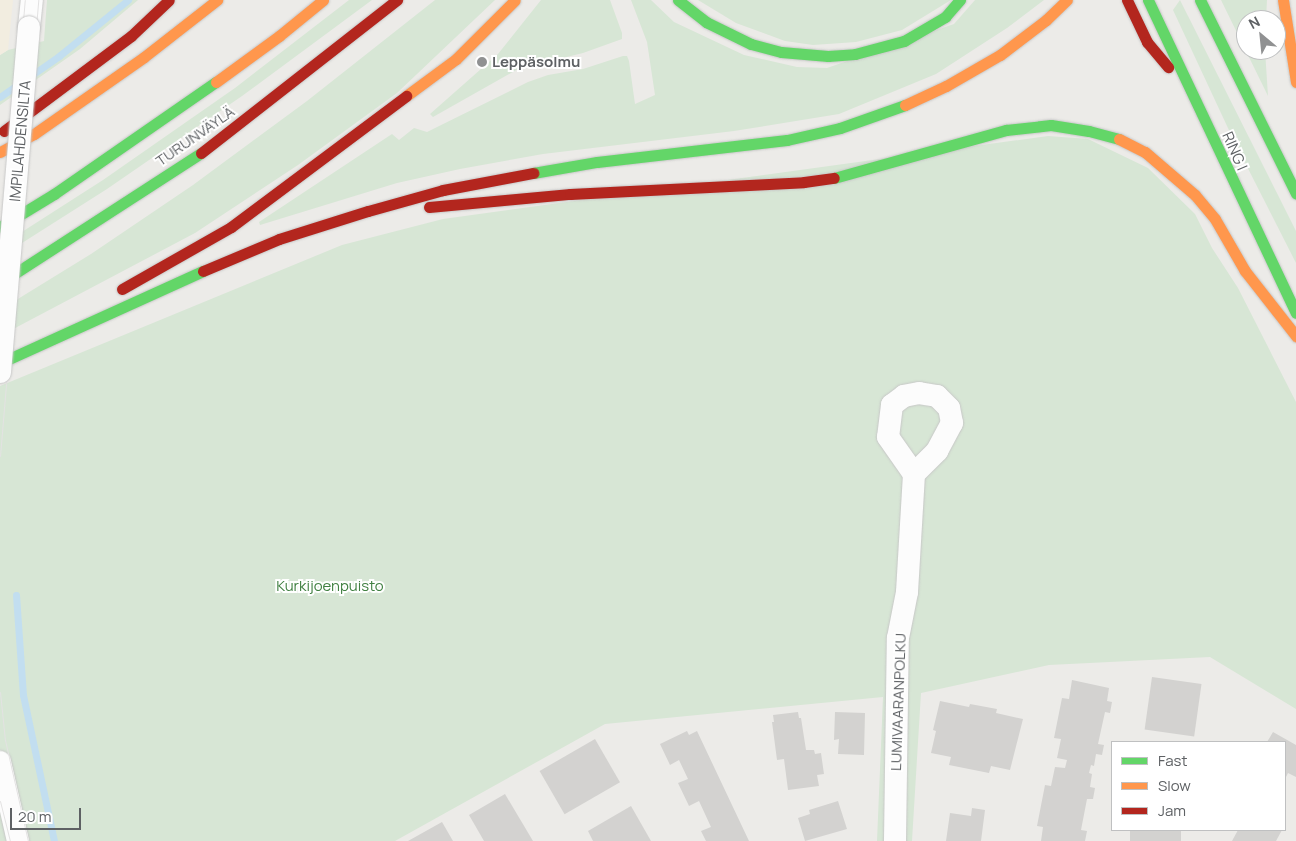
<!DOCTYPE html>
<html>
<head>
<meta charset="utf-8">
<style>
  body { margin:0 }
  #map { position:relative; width:1296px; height:841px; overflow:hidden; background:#ecebe8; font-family:Manrope,sans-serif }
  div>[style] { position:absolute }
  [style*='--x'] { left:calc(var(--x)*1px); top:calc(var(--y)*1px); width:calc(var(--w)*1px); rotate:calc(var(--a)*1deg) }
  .green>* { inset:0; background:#d7e6d5 }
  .sand>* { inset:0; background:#f2ede0 }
  .stream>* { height:7px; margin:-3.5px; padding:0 3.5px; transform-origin:3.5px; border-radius:3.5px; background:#c2def0 }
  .building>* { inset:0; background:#d3d2d0; transform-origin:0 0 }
  .roads { filter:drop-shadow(0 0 1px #c7c7c7) drop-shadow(0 0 1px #c7c7c7) }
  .street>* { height:22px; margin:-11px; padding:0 11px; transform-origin:11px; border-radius:11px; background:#fcfcfc }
  .fast>* { height:11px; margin:-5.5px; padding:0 5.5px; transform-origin:5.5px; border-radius:5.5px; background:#63d668 }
  .slow>* { height:11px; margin:-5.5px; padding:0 5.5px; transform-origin:5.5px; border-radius:5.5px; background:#ff974d }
  .jam>* { height:11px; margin:-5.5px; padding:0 5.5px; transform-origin:5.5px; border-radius:5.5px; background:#b3261e }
  .tram>* { height:1px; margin:-0.5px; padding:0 0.5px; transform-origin:0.5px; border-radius:0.5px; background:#e3e2e2 }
  .bridges { filter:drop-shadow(0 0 1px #c7c7c7) drop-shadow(0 0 1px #c7c7c7) }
  .street-bridge>* { height:22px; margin:-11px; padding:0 11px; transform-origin:11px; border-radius:11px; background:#fcfcfc }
  .dots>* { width:14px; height:14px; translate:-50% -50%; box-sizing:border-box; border:2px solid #fff; border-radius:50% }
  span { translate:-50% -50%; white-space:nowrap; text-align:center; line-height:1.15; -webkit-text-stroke:4px #fff; paint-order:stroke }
  .poi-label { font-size:15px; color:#5e6164; font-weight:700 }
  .left { translate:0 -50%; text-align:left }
  .street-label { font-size:15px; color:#5e6164 }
  .park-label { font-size:15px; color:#418042 }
  .legend { position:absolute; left:1111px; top:741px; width:175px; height:90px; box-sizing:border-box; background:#fff; border:1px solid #bfc0c1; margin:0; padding:6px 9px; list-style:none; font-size:15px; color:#5e6164 }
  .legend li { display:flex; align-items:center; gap:10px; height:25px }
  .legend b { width:25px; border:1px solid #bfc0c1 }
  .north { position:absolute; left:1236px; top:10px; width:50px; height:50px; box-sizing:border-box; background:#fff; border:1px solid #bfc0c1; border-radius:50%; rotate:332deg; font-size:14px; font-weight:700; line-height:20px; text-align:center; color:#5e6164 }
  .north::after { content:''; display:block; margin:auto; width:18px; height:22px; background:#909192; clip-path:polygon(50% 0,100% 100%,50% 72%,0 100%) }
  .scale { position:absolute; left:10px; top:808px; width:71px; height:22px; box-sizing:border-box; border:2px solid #5e6164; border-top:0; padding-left:6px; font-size:15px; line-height:18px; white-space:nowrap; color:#5e6164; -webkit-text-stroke:4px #fff; paint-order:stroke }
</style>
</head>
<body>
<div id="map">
  <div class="green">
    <div style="clip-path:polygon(47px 0,138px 0,80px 49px,0 105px,0 55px,8px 50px,44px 41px)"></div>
    <div style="clip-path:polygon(349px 0,372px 0,242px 96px,107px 189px,0 257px,0 246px,103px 180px,235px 88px)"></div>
    <div style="clip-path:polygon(435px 0,495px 0,397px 93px,298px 165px,195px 233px,0 336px,0 310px,91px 254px,193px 185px,307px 101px)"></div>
    <div style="clip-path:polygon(541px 0,610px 0,622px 33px,622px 39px,583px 53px,518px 69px,433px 117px,430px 114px,498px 54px)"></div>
    <div style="clip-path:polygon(631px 0,651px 0,674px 22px,744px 55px,797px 67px,827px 68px,954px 24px,975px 0,1044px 0,1007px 28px,936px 74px,839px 114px,734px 131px,543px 154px,460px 169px,397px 183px,260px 225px,259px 222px,392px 134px,399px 140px,414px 128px,427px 132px,528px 82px,548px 75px,583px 69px,623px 56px,627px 56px,629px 61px,635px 104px,655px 95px,647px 42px)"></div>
    <div style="clip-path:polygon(698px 0,951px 0,902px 30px,856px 42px,813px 45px,785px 41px,736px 23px)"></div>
    <div style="clip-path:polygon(1180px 0,1296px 231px,1296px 263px,1234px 141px,1173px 10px)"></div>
    <div style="clip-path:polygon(1221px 0,1267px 0,1266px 20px,1246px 20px,1246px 50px,1265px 50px,1268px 96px)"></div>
    <div style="clip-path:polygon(1048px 136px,1088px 139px,1148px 168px,1195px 214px,1212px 248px,1238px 288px,1296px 402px,1296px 709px,1210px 657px,1049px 665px,921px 693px,912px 841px,877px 841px,883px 697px,605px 724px,395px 841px,0 841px,0 386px,342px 245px,443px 219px)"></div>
  </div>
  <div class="sand">
    <div style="clip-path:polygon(0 0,13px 0,8px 50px,0 55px)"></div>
  </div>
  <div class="stream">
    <div style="--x:29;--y:77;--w:37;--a:-35"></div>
    <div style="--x:59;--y:56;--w:89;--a:-39.1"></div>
    <div style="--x:0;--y:97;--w:24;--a:-35"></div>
    <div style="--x:16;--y:595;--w:100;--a:86"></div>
    <div style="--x:23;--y:695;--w:149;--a:78"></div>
  </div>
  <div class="building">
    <div style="left:1152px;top:677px;width:50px;height:53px;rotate:8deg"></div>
    <div style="clip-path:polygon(1072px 680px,1109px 688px,1107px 701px,1112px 702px,1110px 713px,1105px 712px,1098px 744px,1104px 745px,1102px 755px,1096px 754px,1094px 766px,1091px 765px,1089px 773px,1092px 774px,1090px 787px,1095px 788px,1093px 799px,1087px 799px,1081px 830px,1087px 831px,1085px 841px,1041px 841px,1043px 827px,1037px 826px,1045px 785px,1051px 786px,1055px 767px,1065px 768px,1067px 760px,1057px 758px,1061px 739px,1054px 738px,1062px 698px,1069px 699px)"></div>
    <div style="clip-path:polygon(940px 701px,969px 707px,970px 704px,997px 709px,996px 713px,1023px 719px,1010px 770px,991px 766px,989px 773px,949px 765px,951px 757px,931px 753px,936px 731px,933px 730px)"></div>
    <div style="clip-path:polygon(798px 712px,799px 718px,801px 718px,806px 750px,814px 750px,815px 754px,821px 753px,824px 774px,817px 775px,819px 786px,788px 790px,784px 759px,777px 760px,772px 722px,774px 722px,773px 715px)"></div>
    <div style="clip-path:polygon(835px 712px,865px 713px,864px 755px,838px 754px,839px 739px,834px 740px)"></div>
    <div style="clip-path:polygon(687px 731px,689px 735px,697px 731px,749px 841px,706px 841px,701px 831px,711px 827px,699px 801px,689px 806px,678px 783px,688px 779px,679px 760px,670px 765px,660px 744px)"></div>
    <div style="clip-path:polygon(1273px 732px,1296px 745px,1296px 777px,1288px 773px,1285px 779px,1285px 742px,1267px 742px)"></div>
    <div style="left:595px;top:739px;width:50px;height:64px;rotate:60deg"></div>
    <div style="clip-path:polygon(505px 794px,533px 841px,484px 841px,469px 815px)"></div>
    <div style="clip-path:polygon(838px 801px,847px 829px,805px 841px,798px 818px,810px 814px,809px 810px)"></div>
    <div style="clip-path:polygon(631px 806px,651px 841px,593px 841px,588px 831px)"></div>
    <div style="clip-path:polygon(972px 808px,985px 810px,981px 841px,946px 841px,950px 813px,971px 816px)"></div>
    <div style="clip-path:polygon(442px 822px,453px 841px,408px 841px)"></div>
    <div style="left:1130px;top:830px;width:51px;height:11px"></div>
    <div style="clip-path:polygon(1238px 830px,1282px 830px,1276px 841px,1232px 841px)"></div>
  </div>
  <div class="roads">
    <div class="street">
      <div style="--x:29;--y:27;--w:27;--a:-84"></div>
      <div style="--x:0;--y:762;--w:81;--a:77.2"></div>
      <div style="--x:895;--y:841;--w:203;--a:-89.2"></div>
      <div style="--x:898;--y:638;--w:47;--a:-78.9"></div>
      <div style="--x:907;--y:592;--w:118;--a:-86.6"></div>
      <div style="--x:914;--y:474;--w:33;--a:-45"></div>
      <div style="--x:937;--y:451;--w:32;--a:-62"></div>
      <div style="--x:952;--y:423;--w:15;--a:-101"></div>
      <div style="--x:949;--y:408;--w:17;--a:-135"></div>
      <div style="--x:937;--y:396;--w:18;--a:-171"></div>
      <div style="--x:919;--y:393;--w:15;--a:169"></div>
      <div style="--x:904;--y:396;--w:15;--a:143"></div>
      <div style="--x:892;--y:405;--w:32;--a:97"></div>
      <div style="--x:888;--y:437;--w:45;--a:54.9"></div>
    </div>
    <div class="fast">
      <div style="--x:678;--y:0;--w:36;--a:38"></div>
      <div style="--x:706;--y:22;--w:50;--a:26.1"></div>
      <div style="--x:751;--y:44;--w:31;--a:15"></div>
      <div style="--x:781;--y:52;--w:47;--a:4.9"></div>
      <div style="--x:828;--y:56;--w:27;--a:-4"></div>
      <div style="--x:855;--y:54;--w:51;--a:-14.9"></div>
      <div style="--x:904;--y:41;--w:48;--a:-30.3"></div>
      <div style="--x:945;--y:17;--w:23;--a:-49"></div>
      <div style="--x:1148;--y:0;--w:346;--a:64.7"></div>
      <div style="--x:1200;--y:0;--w:216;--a:63.6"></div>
      <div style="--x:533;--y:173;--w:65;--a:-9.8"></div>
      <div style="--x:597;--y:162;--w:191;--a:-6.6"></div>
      <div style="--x:787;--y:140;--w:54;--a:-12.8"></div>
      <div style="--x:840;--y:128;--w:69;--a:-19.5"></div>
      <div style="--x:834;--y:178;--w:179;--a:-15.6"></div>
      <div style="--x:1006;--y:130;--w:45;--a:-6.3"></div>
      <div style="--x:1051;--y:125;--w:38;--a:9"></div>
      <div style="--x:1089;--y:131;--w:31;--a:15"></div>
      <div style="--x:0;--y:227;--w:63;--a:-31.4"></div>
      <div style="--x:54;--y:194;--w:197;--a:-34.7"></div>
      <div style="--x:0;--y:283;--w:239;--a:-32.9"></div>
      <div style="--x:0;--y:363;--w:223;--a:-24.4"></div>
    </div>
    <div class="slow">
      <div style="--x:1283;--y:0;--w:83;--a:81"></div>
      <div style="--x:216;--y:82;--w:78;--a:-36.1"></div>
      <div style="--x:279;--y:36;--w:57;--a:-39.3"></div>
      <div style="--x:406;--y:96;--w:62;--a:-36.5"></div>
      <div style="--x:456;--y:59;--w:83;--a:-45"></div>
      <div style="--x:905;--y:105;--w:45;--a:-24.9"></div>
      <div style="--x:946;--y:86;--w:62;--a:-29.9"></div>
      <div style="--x:1000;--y:55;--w:58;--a:-37.3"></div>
      <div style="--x:1046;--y:20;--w:29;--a:-44"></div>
      <div style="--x:1119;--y:139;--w:29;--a:27"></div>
      <div style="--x:1145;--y:152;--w:66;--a:40.7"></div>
      <div style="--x:1195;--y:195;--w:31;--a:50"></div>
      <div style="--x:1215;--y:219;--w:60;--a:60"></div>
      <div style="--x:1245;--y:271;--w:83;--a:51.9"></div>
      <div style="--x:0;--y:152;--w:38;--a:-28"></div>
      <div style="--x:34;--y:134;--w:134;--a:-35"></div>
      <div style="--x:144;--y:57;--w:93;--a:-38"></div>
    </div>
    <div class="jam">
      <div style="--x:1127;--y:0;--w:47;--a:64.5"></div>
      <div style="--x:1147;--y:42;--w:33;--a:50"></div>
      <div style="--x:4;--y:131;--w:159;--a:-36.8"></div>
      <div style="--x:131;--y:36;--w:52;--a:-43.5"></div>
      <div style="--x:201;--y:153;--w:249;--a:-38"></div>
      <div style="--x:429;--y:207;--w:142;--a:-5.3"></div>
      <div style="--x:570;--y:194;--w:234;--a:-2.9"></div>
      <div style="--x:804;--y:182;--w:30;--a:-8"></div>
      <div style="--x:203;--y:271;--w:82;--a:-22.8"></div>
      <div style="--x:279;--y:239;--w:93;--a:-17.5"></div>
      <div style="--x:368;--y:211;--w:78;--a:-15.6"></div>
      <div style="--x:443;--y:190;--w:92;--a:-10.7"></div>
      <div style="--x:122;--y:289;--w:125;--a:-29.6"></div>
      <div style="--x:231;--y:227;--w:219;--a:-36.8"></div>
    </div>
  </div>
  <div class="tram">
    <div style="--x:0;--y:295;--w:296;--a:-85.2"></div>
    <div style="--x:0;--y:456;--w:458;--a:-85.2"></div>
    <div style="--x:0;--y:692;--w:48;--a:84.1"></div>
    <div style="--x:5;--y:740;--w:104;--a:77.2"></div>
    <div style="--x:0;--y:801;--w:41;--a:76"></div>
  </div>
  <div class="bridges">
    <div class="street-bridge">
      <div style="--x:0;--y:372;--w:346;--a:-85.2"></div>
    </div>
  </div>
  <div class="dots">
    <div style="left:482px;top:62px;background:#909192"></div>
  </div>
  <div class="poi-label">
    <span class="left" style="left:492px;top:62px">Leppäsolmu</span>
  </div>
  <div class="street-label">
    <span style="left:195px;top:136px;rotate:-35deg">TURUNVÄYLÄ</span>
    <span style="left:20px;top:141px;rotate:-85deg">IMPILAHDENSILTA</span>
    <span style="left:1235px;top:151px;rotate:66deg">RING I</span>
    <span style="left:898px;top:702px;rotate:-88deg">LUMIVAARANPOLKU</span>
  </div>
  <div class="park-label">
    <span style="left:330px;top:586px">Kurkijoenpuisto</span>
  </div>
  <ul class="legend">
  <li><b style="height:6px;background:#63d668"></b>Fast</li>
  <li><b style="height:6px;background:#ff974d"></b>Slow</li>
  <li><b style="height:6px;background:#b3261e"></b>Jam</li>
  </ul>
  <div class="north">N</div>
  <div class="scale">20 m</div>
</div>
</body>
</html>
